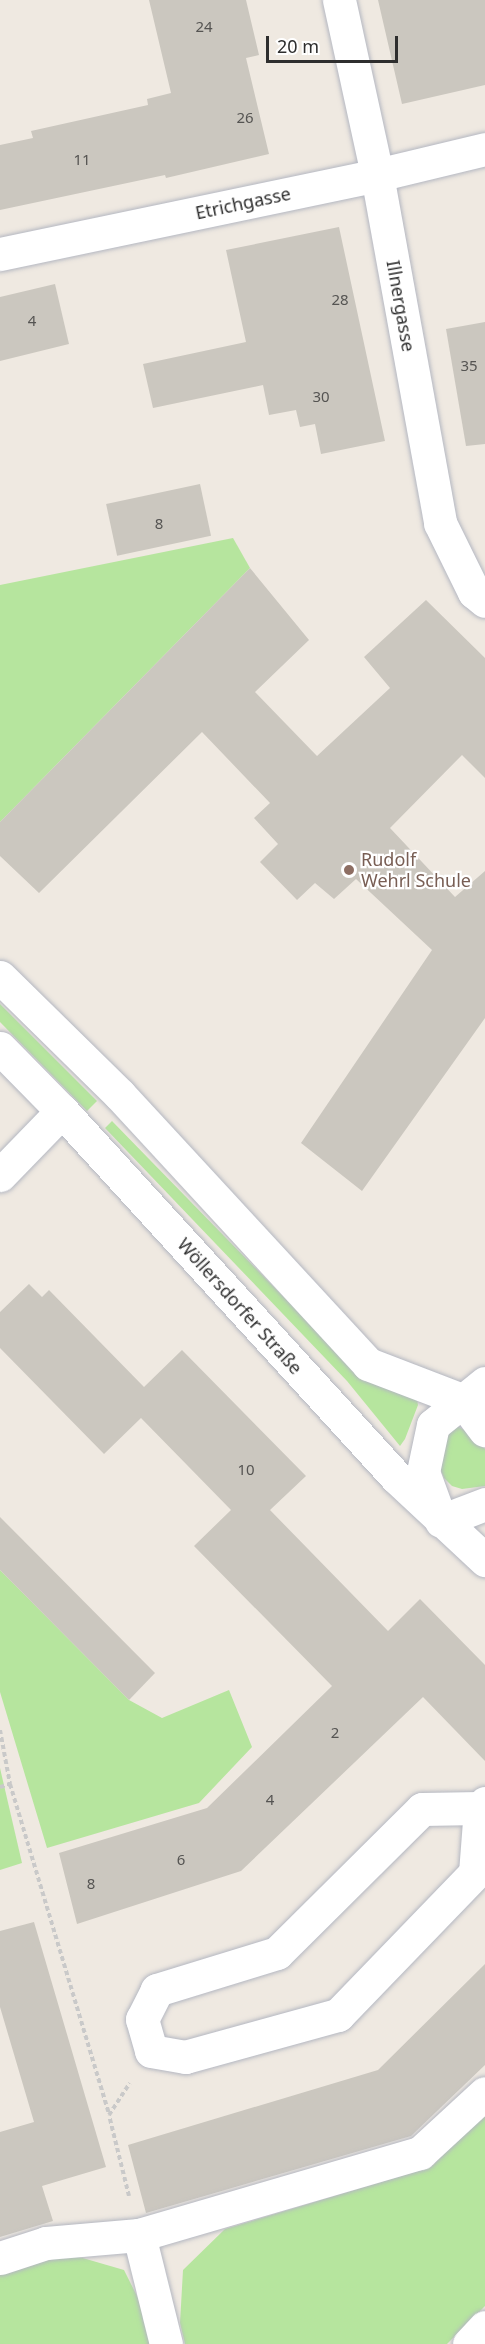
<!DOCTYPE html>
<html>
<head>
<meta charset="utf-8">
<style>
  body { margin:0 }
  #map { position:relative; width:485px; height:2344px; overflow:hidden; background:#efe9e1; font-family:"Noto Sans",sans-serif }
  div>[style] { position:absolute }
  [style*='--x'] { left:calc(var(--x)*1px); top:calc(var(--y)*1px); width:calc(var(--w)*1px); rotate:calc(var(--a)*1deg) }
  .green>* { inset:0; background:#b6e59e }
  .building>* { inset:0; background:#cbc7bf; transform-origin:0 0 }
  .path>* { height:4px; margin-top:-2px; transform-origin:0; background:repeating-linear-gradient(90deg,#c9c9c9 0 4.5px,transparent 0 7.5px) }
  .roads { filter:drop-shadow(0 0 2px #b4b7c1) drop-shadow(0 0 2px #b4b7c1) }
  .minor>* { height:33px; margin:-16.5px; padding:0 16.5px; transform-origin:16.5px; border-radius:16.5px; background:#fff }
  .dots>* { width:16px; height:16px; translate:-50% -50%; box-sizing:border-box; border:3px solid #fff; border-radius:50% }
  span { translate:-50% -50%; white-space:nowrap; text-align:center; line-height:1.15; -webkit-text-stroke:4.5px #fff; paint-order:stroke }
  .number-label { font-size:15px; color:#555452 }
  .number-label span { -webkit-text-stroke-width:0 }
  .street-label { font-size:18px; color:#2e2e2e }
  .education-label { font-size:18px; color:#785e54 }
  .left { translate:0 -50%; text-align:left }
  .scale { position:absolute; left:266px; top:36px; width:132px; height:27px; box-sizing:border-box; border:3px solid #2e2e2e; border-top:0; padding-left:8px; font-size:18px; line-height:21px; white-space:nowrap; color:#2e2e2e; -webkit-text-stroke:4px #fff; paint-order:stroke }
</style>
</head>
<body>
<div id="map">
  <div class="green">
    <div style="clip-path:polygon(233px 538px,250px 568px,0 822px,0 585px)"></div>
    <div style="clip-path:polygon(0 1004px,97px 1101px,87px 1111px,0 1022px)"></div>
    <div style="clip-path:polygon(112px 1121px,348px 1363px,417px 1400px,418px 1405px,405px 1439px,400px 1446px,347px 1381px,105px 1128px)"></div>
    <div style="clip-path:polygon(454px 1424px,476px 1437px,485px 1449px,485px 1486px,462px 1489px,452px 1486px,444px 1478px,440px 1468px,444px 1443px)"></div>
    <div style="clip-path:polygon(0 1570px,129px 1700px,162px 1718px,229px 1690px,252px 1747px,199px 1803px,47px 1848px,0 1692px)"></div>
    <div style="clip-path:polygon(0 1768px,22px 1863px,0 1870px)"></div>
    <div style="clip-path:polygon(485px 2113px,485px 2306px,447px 2344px,185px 2344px,180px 2323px,183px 2270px,225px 2229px,431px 2167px)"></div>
    <div style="clip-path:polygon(62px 2252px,124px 2270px,144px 2310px,155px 2344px,0 2344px,0 2272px)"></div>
  </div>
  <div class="building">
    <div style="clip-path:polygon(149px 0,246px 0,259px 55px,246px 58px,269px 154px,166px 178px,165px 175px,0 210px,0 145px,33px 138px,31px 131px,148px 105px,147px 99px,171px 93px)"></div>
    <div style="clip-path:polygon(378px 0,485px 0,485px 85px,402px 104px)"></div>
    <div style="clip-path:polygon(339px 227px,385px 441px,321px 454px,315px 424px,300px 427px,296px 410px,269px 415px,263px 385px,153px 408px,143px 364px,246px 342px,226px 250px)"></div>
    <div style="clip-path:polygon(55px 284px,69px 344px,0 361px,0 297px)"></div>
    <div style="clip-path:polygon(485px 322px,485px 444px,466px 446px,446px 329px)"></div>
    <div style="left:200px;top:484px;width:53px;height:96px;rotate:78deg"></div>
    <div style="clip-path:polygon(250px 568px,309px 640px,255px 692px,317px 756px,390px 688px,364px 657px,426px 600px,485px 658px,485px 778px,462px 755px,390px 828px,455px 897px,485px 871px,485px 1018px,362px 1191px,301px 1143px,432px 950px,356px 879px,334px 899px,315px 883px,297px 900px,260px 862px,278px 844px,254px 818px,270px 803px,202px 732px,39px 893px,0 856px,0 822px)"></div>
    <div style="clip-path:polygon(29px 1284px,42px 1297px,49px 1290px,144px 1387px,182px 1350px,306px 1476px,270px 1510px,388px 1631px,420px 1599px,485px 1665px,485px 1761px,423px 1697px,241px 1871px,77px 1924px,59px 1853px,207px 1808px,332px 1686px,194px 1546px,231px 1510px,187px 1465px,141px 1418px,104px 1454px,0 1348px,0 1312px)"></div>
    <div style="clip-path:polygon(0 1517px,155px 1673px,129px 1700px,0 1570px)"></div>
    <div style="clip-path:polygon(34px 1922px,106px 2167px,42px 2186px,53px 2221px,0 2237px,0 2132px,34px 2122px,0 2007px,0 1931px)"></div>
    <div style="clip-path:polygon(485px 1964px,485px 2065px,411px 2136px,146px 2213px,128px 2145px,378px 2070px)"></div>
  </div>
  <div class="path">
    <div style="--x:0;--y:1730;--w:55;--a:79.5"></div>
    <div style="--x:0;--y:1787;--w:10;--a:-17"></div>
    <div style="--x:10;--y:1784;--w:345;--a:73.3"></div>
    <div style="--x:129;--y:2196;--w:83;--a:-103.9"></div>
    <div style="--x:109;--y:2115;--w:38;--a:-57"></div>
  </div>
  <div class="roads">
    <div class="minor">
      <div style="--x:339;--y:0;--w:179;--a:77.7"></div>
      <div style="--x:377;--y:175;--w:354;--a:79.7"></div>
      <div style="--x:440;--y:523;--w:77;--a:63.8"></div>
      <div style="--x:474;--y:592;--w:14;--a:39"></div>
      <div style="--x:0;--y:254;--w:385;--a:-11.8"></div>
      <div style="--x:377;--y:175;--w:111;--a:-13.5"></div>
      <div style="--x:0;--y:977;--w:168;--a:44.5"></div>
      <div style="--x:120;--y:1095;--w:366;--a:47.3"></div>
      <div style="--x:368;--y:1364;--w:101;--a:21"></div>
      <div style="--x:462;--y:1400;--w:38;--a:53"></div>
      <div style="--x:0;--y:1048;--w:88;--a:45.5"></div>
      <div style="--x:62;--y:1111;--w:495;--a:47.6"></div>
      <div style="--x:396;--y:1477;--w:122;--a:43"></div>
      <div style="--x:0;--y:1175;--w:89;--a:-45.9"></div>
      <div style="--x:438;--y:1513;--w:44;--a:-110.1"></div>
      <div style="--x:423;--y:1472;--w:48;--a:-78"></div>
      <div style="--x:433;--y:1425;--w:67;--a:-38.9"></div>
      <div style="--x:441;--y:1521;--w:47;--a:-21.1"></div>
      <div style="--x:480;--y:1808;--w:58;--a:179"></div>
      <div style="--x:422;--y:1809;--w:204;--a:135.2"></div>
      <div style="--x:277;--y:1953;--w:126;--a:162.9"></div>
      <div style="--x:157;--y:1990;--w:33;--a:117"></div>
      <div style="--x:142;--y:2019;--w:33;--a:74"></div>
      <div style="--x:151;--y:2051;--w:35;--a:10"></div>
      <div style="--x:185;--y:2057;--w:159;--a:-15.4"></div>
      <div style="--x:338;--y:2015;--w:197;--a:-46"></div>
      <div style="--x:475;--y:1873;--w:65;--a:-85.6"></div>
      <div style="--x:480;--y:1808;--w:7;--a:-45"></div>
      <div style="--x:139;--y:2235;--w:112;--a:76.1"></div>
      <div style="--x:0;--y:2258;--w:48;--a:-18.1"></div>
      <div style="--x:46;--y:2243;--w:93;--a:-4.9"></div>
      <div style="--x:139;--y:2235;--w:293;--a:-16.3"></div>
      <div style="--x:420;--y:2153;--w:88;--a:-42.7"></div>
      <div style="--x:469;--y:2344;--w:23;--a:-47"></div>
    </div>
  </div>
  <div class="dots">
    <div style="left:349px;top:870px;background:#8d6e63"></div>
  </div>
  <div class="number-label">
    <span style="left:204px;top:27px">24</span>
    <span style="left:245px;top:118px">26</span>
    <span style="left:82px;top:160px">11</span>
    <span style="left:340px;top:300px">28</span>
    <span style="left:32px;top:321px">4</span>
    <span style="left:469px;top:366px">35</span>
    <span style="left:321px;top:397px">30</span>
    <span style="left:159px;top:524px">8</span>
    <span style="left:246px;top:1470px">10</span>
    <span style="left:335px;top:1733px">2</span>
    <span style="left:270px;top:1800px">4</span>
    <span style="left:181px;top:1860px">6</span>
    <span style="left:91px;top:1884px">8</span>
  </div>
  <div class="street-label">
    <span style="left:243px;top:203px;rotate:-12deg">Etrichgasse</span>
    <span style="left:401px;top:306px;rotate:80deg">Illnergasse</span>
    <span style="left:240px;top:1306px;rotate:48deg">Wöllersdorfer Straße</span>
  </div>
  <div class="education-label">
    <span class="left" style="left:361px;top:870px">Rudolf<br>Wehrl Schule</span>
  </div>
  <div class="scale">20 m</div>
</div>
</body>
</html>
